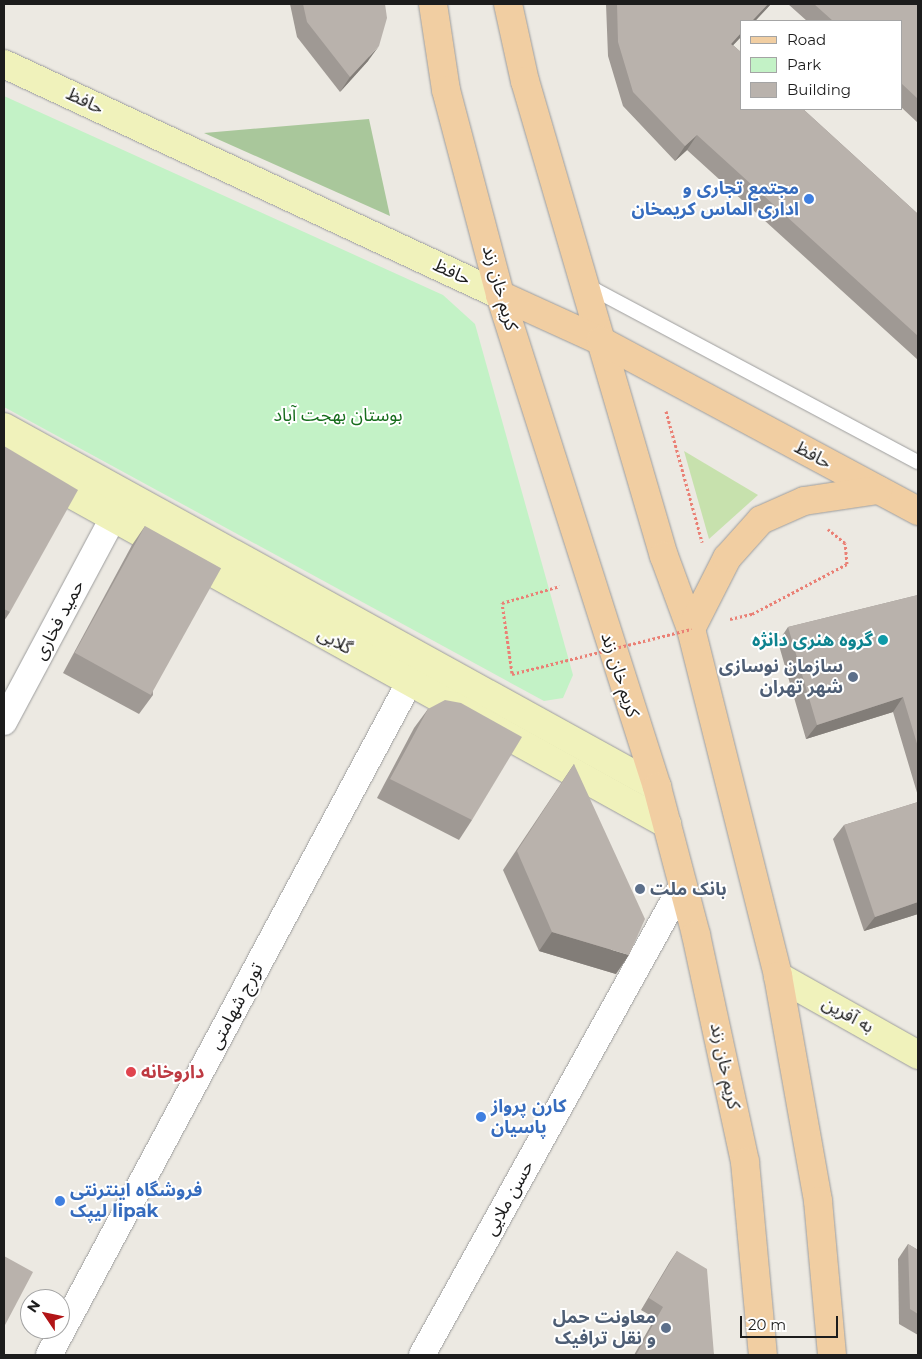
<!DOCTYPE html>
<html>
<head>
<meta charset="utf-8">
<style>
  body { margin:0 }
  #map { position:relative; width:922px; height:1359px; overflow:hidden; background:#ece9e2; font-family:Montserrat,"Noto Sans Arabic",sans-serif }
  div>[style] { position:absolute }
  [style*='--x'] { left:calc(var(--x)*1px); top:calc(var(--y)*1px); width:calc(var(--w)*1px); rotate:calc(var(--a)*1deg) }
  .grass>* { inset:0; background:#c7e1ad }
  .forest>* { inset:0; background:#a9c79b }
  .park>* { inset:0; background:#c3f2c6 }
  .path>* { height:3px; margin-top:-1.5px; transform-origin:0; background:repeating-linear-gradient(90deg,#ea8075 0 2.5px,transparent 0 5px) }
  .roads { filter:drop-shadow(0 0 1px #9d9d9d) drop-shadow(0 0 1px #9d9d9d) }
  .lane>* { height:14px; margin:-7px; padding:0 7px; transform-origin:7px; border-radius:7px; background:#fff }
  .street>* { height:26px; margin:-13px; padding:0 13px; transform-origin:13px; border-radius:13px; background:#fff }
  .secondary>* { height:28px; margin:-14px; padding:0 14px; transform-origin:14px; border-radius:14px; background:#f0f2bb }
  .primary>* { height:28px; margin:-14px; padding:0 14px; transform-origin:14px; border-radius:14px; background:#f1cea2 }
  .path-bridge>* { height:3px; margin-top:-1.5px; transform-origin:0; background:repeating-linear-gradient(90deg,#ea8075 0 2.5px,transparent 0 5px) }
  .wall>* { inset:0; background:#9f9994 }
  .shaded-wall>* { inset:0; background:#827d78 }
  .building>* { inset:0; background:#b9b2ac; transform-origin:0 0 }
  .dots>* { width:14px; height:14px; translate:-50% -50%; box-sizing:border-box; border:2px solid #fff; border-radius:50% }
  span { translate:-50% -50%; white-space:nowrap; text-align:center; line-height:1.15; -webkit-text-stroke:4px #fff; paint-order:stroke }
  .street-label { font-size:18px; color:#1c1c1c }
  .shop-label { font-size:18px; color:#366cbe; font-weight:700 }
  .right { translate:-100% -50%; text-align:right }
  .left { translate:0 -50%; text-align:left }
  .park-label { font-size:18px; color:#176d1d }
  .culture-label { font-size:18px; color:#0d838f; font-weight:700 }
  .service-label { font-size:18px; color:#4e5e75; font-weight:700 }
  .health-label { font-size:18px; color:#be3a42; font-weight:700 }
  .frame { position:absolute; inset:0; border:5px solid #1c1c1c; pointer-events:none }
  .legend { position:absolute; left:740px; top:20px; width:162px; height:90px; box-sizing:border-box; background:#fff; border:1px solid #a4a4a4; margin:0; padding:6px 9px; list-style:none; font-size:15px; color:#1c1c1c }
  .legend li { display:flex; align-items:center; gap:10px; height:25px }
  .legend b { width:25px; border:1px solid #a4a4a4 }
  .north { position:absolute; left:20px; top:1289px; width:50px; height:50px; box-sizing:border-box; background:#fff; border:1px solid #a4a4a4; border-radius:50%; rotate:304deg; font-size:14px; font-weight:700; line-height:20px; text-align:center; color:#1c1c1c }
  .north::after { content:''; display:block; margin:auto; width:18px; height:22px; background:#b21517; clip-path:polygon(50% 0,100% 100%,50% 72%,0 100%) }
  .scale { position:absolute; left:740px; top:1316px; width:98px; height:22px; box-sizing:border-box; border:2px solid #1c1c1c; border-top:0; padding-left:6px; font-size:15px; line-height:18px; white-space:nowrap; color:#1c1c1c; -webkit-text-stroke:4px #fff; paint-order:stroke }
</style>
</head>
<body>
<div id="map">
  <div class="grass">
    <div style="clip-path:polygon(684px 451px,758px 495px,709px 539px)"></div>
  </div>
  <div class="forest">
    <div style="clip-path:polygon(369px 119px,390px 216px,204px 133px)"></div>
  </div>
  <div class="park">
    <div style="clip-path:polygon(4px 96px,443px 295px,475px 324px,573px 675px,563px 698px,544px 701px,4px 407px)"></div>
  </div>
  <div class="path">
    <div style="--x:666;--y:411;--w:136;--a:74.6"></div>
    <div style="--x:730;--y:619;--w:23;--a:-13"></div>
    <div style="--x:752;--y:614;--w:107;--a:-27.8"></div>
    <div style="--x:847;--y:564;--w:21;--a:-95"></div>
    <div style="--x:845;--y:543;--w:22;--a:-141"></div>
    <div style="--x:512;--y:673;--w:71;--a:-98.1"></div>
    <div style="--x:502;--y:603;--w:60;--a:-16.3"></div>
  </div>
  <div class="roads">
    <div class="lane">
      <div style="--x:586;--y:285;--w:376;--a:28.1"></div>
    </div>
    <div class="street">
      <div style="--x:4;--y:722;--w:231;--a:-61.9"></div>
      <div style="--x:49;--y:1355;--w:762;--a:-61.82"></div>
      <div style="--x:422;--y:1355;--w:538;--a:-61.01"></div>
    </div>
    <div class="secondary">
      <div style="--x:4;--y:64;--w:547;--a:24.97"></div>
      <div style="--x:4;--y:427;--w:746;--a:28.87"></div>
      <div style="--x:4;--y:457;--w:758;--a:28.97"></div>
      <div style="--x:778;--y:976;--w:161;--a:29.4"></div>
    </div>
    <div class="primary">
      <div style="--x:433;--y:4;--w:87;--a:81.4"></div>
      <div style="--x:446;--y:90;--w:212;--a:75.2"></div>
      <div style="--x:500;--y:295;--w:516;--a:72.3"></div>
      <div style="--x:657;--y:787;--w:153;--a:75.2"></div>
      <div style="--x:696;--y:935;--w:232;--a:77.8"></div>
      <div style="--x:745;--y:1162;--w:194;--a:84.7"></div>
      <div style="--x:508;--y:4;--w:79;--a:77.6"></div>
      <div style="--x:525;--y:81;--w:495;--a:73.7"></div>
      <div style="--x:664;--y:556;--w:78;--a:69.7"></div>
      <div style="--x:691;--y:629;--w:358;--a:75.9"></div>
      <div style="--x:778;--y:976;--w:229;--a:79.9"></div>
      <div style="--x:818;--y:1201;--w:155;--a:84.8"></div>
      <div style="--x:500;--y:295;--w:111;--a:24.5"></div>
      <div style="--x:601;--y:341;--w:360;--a:28.2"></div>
      <div style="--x:691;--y:629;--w:80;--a:-63.1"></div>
      <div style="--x:727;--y:558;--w:51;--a:-48.2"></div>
      <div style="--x:761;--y:520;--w:47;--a:-23.8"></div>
      <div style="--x:804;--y:501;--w:75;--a:-8.5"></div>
    </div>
  </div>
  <div class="path-bridge">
    <div style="--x:512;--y:674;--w:185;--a:-14.1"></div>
  </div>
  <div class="wall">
    <div style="clip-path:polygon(290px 4px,385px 4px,368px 61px,340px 92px,297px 37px)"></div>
    <div style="clip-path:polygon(606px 4px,771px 4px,733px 45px,918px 214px,918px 360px,687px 150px,675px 161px,623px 106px,608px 56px)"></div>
    <div style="clip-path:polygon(788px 4px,918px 4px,918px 123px,901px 107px,901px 21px,807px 21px)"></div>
    <div style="clip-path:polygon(4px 446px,10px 612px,4px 621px)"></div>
    <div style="clip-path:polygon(145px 526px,153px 695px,139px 714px,63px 673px,132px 545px)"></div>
    <div style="clip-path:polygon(918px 595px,918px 796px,893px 712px,806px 739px,778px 642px,788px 627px)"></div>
    <div style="clip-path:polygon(428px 709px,472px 820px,459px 840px,377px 798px,414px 728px)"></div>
    <div style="clip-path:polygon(574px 764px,616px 974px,539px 951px,503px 870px)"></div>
    <div style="clip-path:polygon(918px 802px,918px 914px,864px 931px,833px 839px,844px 825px)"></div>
    <div style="clip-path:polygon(908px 1244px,918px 1250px,918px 1335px,899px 1324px,898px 1259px)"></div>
    <div style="clip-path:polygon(677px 1251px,714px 1355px,634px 1355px,655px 1318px,641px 1310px,669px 1263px)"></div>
  </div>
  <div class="shaded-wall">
    <div style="clip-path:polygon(768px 4px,771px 4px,755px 21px,752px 21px)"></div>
    <div style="clip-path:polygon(741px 33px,741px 37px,721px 58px,731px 44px)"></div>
    <div style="clip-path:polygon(379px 46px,368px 61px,340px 92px,350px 77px)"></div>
    <div style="clip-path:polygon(697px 135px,687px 150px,675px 161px,685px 146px)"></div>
    <div style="clip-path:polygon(903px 697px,893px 712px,806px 739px,817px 725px)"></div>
    <div style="clip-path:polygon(918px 902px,918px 914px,864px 931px,875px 917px)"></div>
    <div style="clip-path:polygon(552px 932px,629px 955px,616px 974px,539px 951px)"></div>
  </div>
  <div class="building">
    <div style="clip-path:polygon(303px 4px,385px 4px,387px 18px,379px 46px,350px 77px,307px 22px)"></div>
    <div style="clip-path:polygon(617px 4px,768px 4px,752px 21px,741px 21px,741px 33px,731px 44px,741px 52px,741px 109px,803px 109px,918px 214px,918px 336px,697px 135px,685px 146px,633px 92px,618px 42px)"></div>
    <div style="clip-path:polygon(814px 4px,918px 4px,918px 99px,901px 83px,901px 21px,833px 21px)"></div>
    <div style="clip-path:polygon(4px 446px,78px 490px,10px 612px,4px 609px)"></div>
    <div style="left:145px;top:526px;width:87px;height:145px;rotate:29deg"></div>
    <div style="clip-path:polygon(918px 595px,918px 747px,903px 697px,817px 725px,788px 627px)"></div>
    <div style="clip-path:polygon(445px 700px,461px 703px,522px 737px,472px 820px,390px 779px,428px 709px)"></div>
    <div style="clip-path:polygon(574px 764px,645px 919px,629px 955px,552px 932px,517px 851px)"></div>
    <div style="clip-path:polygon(918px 802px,918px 902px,875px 917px,844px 825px)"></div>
    <div style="clip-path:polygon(908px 1244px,918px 1250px,918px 1314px,910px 1309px)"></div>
    <div style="clip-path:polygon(677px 1251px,707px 1269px,714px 1355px,636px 1355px,663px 1307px,649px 1298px)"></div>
    <div style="clip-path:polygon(4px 1256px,33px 1272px,4px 1327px)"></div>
  </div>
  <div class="dots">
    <div style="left:809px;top:199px;background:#3f7fe0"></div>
    <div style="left:883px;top:640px;background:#0f9aa8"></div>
    <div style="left:853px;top:677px;background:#5c6f8a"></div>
    <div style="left:640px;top:889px;background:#5c6f8a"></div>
    <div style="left:131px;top:1072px;background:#e0444e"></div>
    <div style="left:481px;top:1117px;background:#3f7fe0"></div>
    <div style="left:60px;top:1201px;background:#3f7fe0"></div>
    <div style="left:666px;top:1328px;background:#5c6f8a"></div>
  </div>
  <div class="street-label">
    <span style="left:85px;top:101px;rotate:25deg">حافظ</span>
    <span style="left:452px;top:272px;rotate:25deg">حافظ</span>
    <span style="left:500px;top:288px;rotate:74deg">کریم خان زند</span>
    <span style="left:813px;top:455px;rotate:28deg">حافظ</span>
    <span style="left:59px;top:620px;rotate:-62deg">حمید فخاری</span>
    <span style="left:335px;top:641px;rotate:29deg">گلابی</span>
    <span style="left:620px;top:675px;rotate:72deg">کریم خان زند</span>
    <span style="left:236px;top:1006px;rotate:-62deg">تورج شهامتی</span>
    <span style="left:848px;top:1015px;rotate:29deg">به آفرین</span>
    <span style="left:725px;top:1066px;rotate:78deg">کریم خان زند</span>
    <span style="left:509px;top:1198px;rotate:-61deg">حسن ملایی</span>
  </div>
  <div class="shop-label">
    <span class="right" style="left:799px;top:199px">مجتمع تجاری و<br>اداری الماس کریمخان</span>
    <span class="left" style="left:491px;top:1117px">کارن پرواز<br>پاسیان</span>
    <span class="left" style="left:70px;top:1201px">فروشگاه اینترنتی<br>لیپک lipak</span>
  </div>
  <div class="park-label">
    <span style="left:338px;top:415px">بوستان بهجت آباد</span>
  </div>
  <div class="culture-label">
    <span class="right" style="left:873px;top:640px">گروه هنری دانژه</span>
  </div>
  <div class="service-label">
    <span class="right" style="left:843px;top:677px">سازمان نوسازی<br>شهر تهران</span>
    <span class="left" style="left:650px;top:889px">بانک ملت</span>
    <span class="right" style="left:656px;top:1328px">معاونت حمل<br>و نقل ترافیک</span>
  </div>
  <div class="health-label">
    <span class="left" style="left:141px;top:1072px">داروخانه</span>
  </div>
  <div class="frame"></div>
  <ul class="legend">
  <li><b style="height:6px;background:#f1cea2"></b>Road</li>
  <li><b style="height:14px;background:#c3f2c6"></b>Park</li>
  <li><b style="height:14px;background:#b9b2ac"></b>Building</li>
  </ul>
  <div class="north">N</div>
  <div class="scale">20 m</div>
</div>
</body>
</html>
